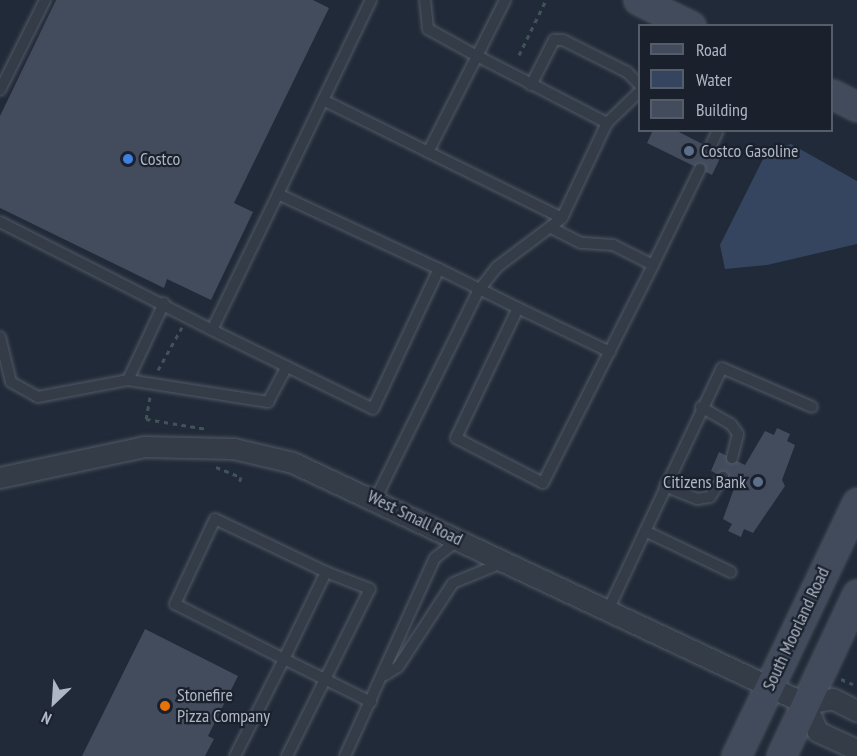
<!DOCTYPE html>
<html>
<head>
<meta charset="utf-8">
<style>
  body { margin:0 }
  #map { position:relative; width:857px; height:756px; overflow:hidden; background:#212a38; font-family:"PT Sans Narrow",sans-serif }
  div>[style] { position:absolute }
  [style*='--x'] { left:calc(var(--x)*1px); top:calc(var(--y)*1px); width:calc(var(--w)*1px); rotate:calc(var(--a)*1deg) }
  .water>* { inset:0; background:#35445f }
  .building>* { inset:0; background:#424c5d }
  .path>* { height:3px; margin-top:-1.5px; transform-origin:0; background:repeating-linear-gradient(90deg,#405356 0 4.5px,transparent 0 9px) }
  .roads { filter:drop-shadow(0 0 2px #525966) drop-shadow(0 0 2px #525966) }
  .lane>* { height:10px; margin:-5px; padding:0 5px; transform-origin:5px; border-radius:5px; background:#343c48 }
  .street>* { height:20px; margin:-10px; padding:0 10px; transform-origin:10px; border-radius:10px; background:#343c48 }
  .secondary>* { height:27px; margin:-13.5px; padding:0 13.5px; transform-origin:13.5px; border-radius:13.5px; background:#424b5b }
  .dots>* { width:16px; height:16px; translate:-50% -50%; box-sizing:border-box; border:3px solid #1a212d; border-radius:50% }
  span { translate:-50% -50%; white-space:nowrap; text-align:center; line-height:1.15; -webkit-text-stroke:4.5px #1a212d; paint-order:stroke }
  .poi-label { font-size:18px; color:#afb6c5 }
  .left { translate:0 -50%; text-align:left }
  .right { translate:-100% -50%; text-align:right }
  .street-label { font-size:18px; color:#afb6c5 }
  .legend { position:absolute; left:638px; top:24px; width:195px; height:108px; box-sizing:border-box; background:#1a212d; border:2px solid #565d6a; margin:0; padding:8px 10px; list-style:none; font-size:18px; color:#afb6c5 }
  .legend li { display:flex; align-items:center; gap:12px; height:30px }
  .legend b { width:30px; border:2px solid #565d6a }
  .north { position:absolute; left:24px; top:672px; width:60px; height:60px; -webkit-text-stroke:4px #1a212d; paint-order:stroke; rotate:205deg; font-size:16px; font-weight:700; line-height:24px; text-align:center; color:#afb6c5 }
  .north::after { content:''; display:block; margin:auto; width:21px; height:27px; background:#afb6c5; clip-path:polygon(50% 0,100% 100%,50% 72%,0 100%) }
</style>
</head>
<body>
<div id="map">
  <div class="water">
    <div style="clip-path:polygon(791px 144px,857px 181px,857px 244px,767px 265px,725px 269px,720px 245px,767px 151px)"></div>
  </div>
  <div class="building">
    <div style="clip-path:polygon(56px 0,313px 0,329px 8px,234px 203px,253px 212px,211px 300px,167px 279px,164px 288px,0 208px,0 116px)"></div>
    <div style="clip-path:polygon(653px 130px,675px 130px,722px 154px,712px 175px,647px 143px)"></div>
    <div style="clip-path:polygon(777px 428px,790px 434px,787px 441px,795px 445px,782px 480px,785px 486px,753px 533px,744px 529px,741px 537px,728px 531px,732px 524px,723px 519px,736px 483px,711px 471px,719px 452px,745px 465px,765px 431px,774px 435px)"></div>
    <div style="clip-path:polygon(145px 629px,238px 676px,208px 736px,214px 739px,205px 756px,82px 756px)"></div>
  </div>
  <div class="path">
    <div style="--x:519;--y:55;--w:61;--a:-63.9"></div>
    <div style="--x:158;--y:370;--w:49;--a:-60.8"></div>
    <div style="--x:150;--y:397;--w:22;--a:100"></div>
    <div style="--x:146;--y:419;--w:62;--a:9.3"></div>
    <div style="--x:216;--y:467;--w:27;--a:22"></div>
    <div style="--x:241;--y:477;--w:6;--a:108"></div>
    <div style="--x:841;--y:679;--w:13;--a:23"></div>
  </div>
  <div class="roads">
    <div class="lane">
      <div style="--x:425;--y:0;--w:29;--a:84"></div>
      <div style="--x:428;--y:29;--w:56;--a:28.9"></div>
      <div style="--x:477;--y:56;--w:108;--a:117"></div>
      <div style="--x:428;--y:152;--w:149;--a:26.2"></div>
      <div style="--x:531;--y:85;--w:51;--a:-62.9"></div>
      <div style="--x:554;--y:40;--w:9;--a:0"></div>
      <div style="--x:563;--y:40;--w:72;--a:26.6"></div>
      <div style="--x:627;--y:72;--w:18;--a:45"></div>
      <div style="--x:0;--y:90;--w:101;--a:-63.4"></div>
      <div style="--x:323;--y:100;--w:117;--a:26.3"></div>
      <div style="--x:607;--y:123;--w:46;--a:-44.1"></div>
      <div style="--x:710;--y:148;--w:20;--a:-66"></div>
      <div style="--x:278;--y:194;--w:215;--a:-64.4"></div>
      <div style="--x:0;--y:222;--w:238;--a:27"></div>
      <div style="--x:212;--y:330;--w:151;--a:-64.1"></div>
      <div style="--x:278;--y:194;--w:178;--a:25"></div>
      <div style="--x:439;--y:269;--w:88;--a:26.3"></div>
      <div style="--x:518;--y:308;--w:144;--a:115.5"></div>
      <div style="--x:456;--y:438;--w:98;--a:27.3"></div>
      <div style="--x:543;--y:483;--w:244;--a:-63.2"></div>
      <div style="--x:653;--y:265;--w:45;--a:-153.4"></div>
      <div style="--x:613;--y:245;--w:32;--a:-176"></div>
      <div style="--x:581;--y:243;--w:33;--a:-153"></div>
      <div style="--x:653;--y:265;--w:107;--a:-63.9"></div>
      <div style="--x:518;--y:308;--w:102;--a:25.6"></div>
      <div style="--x:212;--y:330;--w:179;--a:26.1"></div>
      <div style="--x:373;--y:409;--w:155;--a:-64.8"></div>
      <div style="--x:0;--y:337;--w:46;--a:76.3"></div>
      <div style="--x:11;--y:382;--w:31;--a:29"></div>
      <div style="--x:38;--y:397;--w:92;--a:-10.7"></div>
      <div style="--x:128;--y:380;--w:142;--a:8.9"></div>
      <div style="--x:268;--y:402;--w:40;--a:-62"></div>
      <div style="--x:128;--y:380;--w:85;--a:-64.9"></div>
      <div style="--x:701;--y:407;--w:34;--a:30"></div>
      <div style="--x:731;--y:424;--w:12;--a:55"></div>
      <div style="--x:738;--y:434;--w:25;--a:104"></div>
      <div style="--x:665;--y:486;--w:35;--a:22"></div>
      <div style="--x:697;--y:499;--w:13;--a:-9"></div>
      <div style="--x:710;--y:497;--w:24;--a:-57"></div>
      <div style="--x:376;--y:498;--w:232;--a:-63.7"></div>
      <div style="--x:479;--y:290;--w:29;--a:-52"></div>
      <div style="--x:497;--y:267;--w:81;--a:-37"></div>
      <div style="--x:562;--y:218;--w:105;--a:-64.7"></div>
      <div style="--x:607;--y:123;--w:146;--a:-152.7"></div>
      <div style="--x:477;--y:56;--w:63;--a:-63.4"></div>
      <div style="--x:645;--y:531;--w:95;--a:25.5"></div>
      <div style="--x:609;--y:608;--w:265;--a:-64.8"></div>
      <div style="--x:722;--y:368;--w:98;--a:23.4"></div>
      <div style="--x:385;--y:675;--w:15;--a:-32"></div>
      <div style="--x:398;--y:667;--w:100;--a:-56.8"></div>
      <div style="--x:453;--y:583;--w:55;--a:-22.4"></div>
      <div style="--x:235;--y:756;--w:109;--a:-63.2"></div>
      <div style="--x:284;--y:659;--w:97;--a:-64.2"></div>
      <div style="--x:326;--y:572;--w:123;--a:-154.5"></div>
      <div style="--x:215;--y:519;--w:94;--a:115.2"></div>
      <div style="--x:175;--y:604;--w:122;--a:26.8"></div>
      <div style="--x:284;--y:659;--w:97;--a:26.3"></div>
      <div style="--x:287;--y:756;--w:186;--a:-63.6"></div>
      <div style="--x:370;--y:589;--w:47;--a:-158.9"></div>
      <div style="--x:345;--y:756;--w:217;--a:-65.6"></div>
      <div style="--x:435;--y:558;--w:31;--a:-38"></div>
    </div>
    <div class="street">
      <div style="--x:0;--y:478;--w:147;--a:-12.1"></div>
      <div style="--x:144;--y:447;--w:90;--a:1.3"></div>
      <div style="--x:234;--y:449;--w:61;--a:13.3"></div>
      <div style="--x:293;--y:463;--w:567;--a:25.16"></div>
      <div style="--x:806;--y:704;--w:30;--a:67"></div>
      <div style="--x:818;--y:732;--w:43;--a:24.8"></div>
      <div style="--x:806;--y:704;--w:27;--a:-10"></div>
      <div style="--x:833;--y:699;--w:27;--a:27"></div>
    </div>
    <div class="secondary">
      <div style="--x:638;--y:0;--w:59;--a:26.1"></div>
      <div style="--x:832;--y:94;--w:28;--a:27"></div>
      <div style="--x:736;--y:756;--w:281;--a:-64.5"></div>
      <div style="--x:781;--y:756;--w:179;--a:-64.9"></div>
    </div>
  </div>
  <div class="dots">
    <div style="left:689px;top:151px;background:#5c6f8a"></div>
    <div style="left:128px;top:159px;background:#3f7fe0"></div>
    <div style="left:758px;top:482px;background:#5c6f8a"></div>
    <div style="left:165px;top:706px;background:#e8710a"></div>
  </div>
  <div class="poi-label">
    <span class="left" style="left:701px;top:151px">Costco Gasoline</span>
    <span class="left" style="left:140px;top:159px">Costco</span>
    <span class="right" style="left:746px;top:482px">Citizens Bank</span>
    <span class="left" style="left:177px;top:706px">Stonefire<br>Pizza Company</span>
  </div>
  <div class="street-label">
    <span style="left:415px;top:518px;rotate:26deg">West Small Road</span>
    <span style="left:796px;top:629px;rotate:-65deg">South Moorland Road</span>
  </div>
  <ul class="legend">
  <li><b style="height:8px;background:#424b5b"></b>Road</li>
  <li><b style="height:16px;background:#35445f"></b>Water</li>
  <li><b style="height:16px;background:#424c5d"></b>Building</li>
  </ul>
  <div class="north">N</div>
</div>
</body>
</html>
